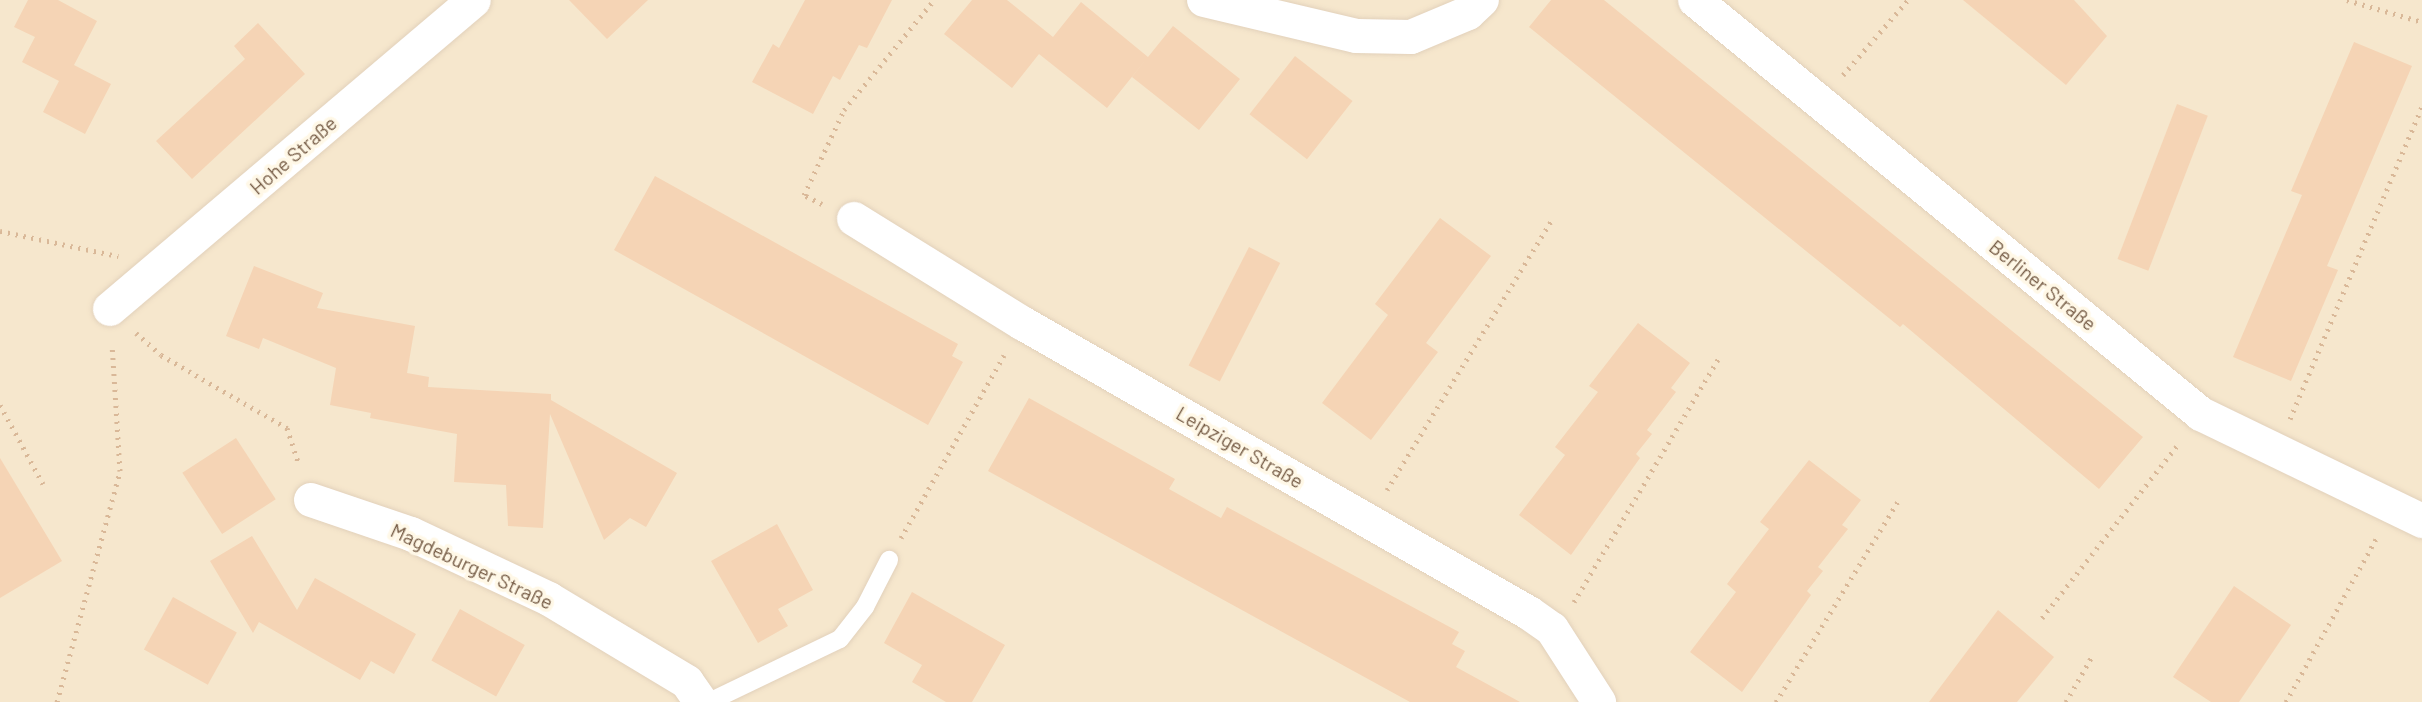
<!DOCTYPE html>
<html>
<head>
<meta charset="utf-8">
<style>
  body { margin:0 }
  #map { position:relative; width:2422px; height:702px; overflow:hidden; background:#fef5df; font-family:Barlow,sans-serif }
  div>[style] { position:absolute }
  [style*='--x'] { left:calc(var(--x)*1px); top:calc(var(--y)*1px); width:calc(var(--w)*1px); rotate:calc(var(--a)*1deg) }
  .residential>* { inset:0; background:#f6e7cd; transform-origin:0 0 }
  .building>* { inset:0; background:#f5d4b5; transform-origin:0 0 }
  .path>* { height:5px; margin-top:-2.5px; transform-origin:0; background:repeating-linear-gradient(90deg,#d9b898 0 2px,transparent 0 8px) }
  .roads { filter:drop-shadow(0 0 2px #e2d1bb) drop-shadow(0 0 2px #e2d1bb) }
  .service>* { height:18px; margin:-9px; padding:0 9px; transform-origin:9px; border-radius:9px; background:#fff }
  .minor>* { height:34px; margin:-17px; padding:0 17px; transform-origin:17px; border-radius:17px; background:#fff }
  span { translate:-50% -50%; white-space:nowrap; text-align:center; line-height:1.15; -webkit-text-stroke:7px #fff8e7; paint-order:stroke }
  .street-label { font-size:20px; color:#755b45 }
</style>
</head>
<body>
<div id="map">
  <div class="residential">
    <div style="left:0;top:0;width:2422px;height:702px"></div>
  </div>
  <div class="building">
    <div style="clip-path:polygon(28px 0,58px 0,97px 21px,74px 65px,111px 84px,85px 134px,43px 112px,59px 81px,22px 62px,35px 37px,14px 27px)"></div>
    <div style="clip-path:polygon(569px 0,648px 0,607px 39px)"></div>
    <div style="clip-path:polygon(805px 0,892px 0,867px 48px,859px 45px,840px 80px,833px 76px,813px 114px,752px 82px,773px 44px,779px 48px)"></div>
    <div style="clip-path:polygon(972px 0,1007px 0,1053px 37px,1081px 2px,1148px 57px,1173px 26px,1240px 79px,1199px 130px,1132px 77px,1147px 58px,1107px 108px,1039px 54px,1012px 88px,944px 34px)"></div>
    <div style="clip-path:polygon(1551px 0,1604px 0,2143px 437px,2099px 489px,1903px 324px,1900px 327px,1529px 27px)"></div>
    <div style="clip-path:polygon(1963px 0,2074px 0,2107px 36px,2066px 85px)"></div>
    <div style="clip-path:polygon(258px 23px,305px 74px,192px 179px,156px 141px,245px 59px,234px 46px)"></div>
    <div style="clip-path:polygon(2354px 42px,2412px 66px,2327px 266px,2338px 270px,2291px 381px,2233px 357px,2302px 195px,2291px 191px)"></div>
    <div style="left:1295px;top:56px;width:73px;height:74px;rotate:38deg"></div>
    <div style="left:2177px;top:104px;width:33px;height:166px;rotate:21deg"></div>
    <div style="clip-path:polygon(655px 176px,958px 344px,952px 356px,963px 362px,928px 425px,614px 250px)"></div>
    <div style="clip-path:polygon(1440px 218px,1491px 256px,1426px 343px,1438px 352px,1371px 440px,1322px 403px,1388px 315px,1375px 304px)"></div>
    <div style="left:1249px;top:247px;width:35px;height:133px;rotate:27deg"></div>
    <div style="clip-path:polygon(254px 266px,323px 293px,317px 308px,415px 326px,407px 373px,429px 377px,428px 387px,551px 394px,551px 400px,677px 473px,646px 527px,630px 518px,604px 540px,550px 414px,543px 528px,508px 526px,506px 485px,454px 482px,457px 434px,370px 418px,371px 413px,330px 405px,336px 368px,263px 338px,259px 349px,226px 336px)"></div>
    <div style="clip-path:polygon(1638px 323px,1690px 363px,1671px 388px,1676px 392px,1647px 430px,1652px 434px,1636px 454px,1640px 458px,1571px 555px,1519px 515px,1565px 455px,1555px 447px,1598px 392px,1589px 386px)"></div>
    <div style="clip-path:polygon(1029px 398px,1175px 479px,1169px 489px,1221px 518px,1227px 507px,1459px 632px,1452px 644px,1465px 651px,1456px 667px,1520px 702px,1410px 702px,988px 471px)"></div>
    <div style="left:236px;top:438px;width:73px;height:64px;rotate:57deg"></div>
    <div style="clip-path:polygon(0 458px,62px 561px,0 598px)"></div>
    <div style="clip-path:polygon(1809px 460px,1861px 500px,1842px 525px,1848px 529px,1818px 567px,1823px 571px,1807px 591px,1811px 595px,1742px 692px,1690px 652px,1736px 592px,1727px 584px,1769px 529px,1760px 522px)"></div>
    <div style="clip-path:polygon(777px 524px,813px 590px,778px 609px,788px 626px,758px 643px,711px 561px)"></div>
    <div style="clip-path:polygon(252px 536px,297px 610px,315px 578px,416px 634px,394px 674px,371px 661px,360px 680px,259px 622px,253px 633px,210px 561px)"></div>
    <div style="clip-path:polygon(2234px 586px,2291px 625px,2239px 702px,2211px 702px,2173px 677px)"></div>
    <div style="clip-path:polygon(912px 592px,1005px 645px,972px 702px,946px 702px,912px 682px,922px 665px,884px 643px)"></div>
    <div style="left:173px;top:597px;width:73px;height:60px;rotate:29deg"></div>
    <div style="left:460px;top:609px;width:74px;height:59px;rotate:29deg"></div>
    <div style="clip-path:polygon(1998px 610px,2054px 657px,2017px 702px,1929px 702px)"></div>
  </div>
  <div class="path">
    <div style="--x:2347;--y:0;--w:78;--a:16.3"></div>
    <div style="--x:1843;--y:75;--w:99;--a:-49.1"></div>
    <div style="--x:822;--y:204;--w:20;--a:-153"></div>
    <div style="--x:804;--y:195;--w:94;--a:-64.8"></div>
    <div style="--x:844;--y:110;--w:142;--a:-50.7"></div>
    <div style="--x:0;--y:231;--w:121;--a:12"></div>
    <div style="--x:136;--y:333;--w:33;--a:41"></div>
    <div style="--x:161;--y:355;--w:146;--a:30.1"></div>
    <div style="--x:287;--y:428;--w:39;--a:72"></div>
    <div style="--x:0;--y:405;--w:90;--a:61.4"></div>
    <div style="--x:2290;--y:419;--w:339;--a:-67.1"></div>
    <div style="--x:1387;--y:490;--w:319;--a:-58.6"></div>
    <div style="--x:901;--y:538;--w:210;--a:-60.6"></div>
    <div style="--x:1574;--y:602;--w:286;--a:-59.3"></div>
    <div style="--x:2042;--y:618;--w:222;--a:-51.9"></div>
    <div style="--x:57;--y:702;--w:239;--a:-74.7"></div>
    <div style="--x:120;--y:471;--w:126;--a:-93.6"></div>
    <div style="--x:1776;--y:702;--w:237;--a:-58.7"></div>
    <div style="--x:2066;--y:702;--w:51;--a:-60.4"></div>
    <div style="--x:2286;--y:702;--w:188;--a:-61.1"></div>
  </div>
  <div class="roads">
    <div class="service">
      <div style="--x:709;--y:702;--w:145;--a:-25.7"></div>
      <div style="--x:840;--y:639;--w:41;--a:-52"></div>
      <div style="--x:865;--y:607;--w:53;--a:-62.9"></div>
    </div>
    <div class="minor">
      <div style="--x:1204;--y:0;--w:156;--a:13.3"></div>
      <div style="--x:1356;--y:36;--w:55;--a:1"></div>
      <div style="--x:1411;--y:37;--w:62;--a:-22.8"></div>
      <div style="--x:1468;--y:13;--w:19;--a:-43"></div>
      <div style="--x:1695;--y:0;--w:654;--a:39.29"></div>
      <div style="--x:2201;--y:414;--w:246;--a:25.8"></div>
      <div style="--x:854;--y:219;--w:198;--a:31.8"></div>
      <div style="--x:1022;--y:323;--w:584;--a:29.77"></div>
      <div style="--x:1529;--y:613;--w:28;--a:35"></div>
      <div style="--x:1552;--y:629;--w:87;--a:57.2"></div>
      <div style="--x:110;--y:309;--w:477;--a:-40.3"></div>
      <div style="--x:311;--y:500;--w:106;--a:18.8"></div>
      <div style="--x:411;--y:534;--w:153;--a:25.2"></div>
      <div style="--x:549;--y:599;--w:161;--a:31"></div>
      <div style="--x:687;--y:682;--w:24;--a:55"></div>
    </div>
  </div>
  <div class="street-label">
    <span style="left:293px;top:155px;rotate:-41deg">Hohe Straße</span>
    <span style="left:2043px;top:285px;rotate:39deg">Berliner Straße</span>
    <span style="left:1240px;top:447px;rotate:30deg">Leipziger Straße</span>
    <span style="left:472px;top:566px;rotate:25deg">Magdeburger Straße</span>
  </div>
</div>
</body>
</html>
